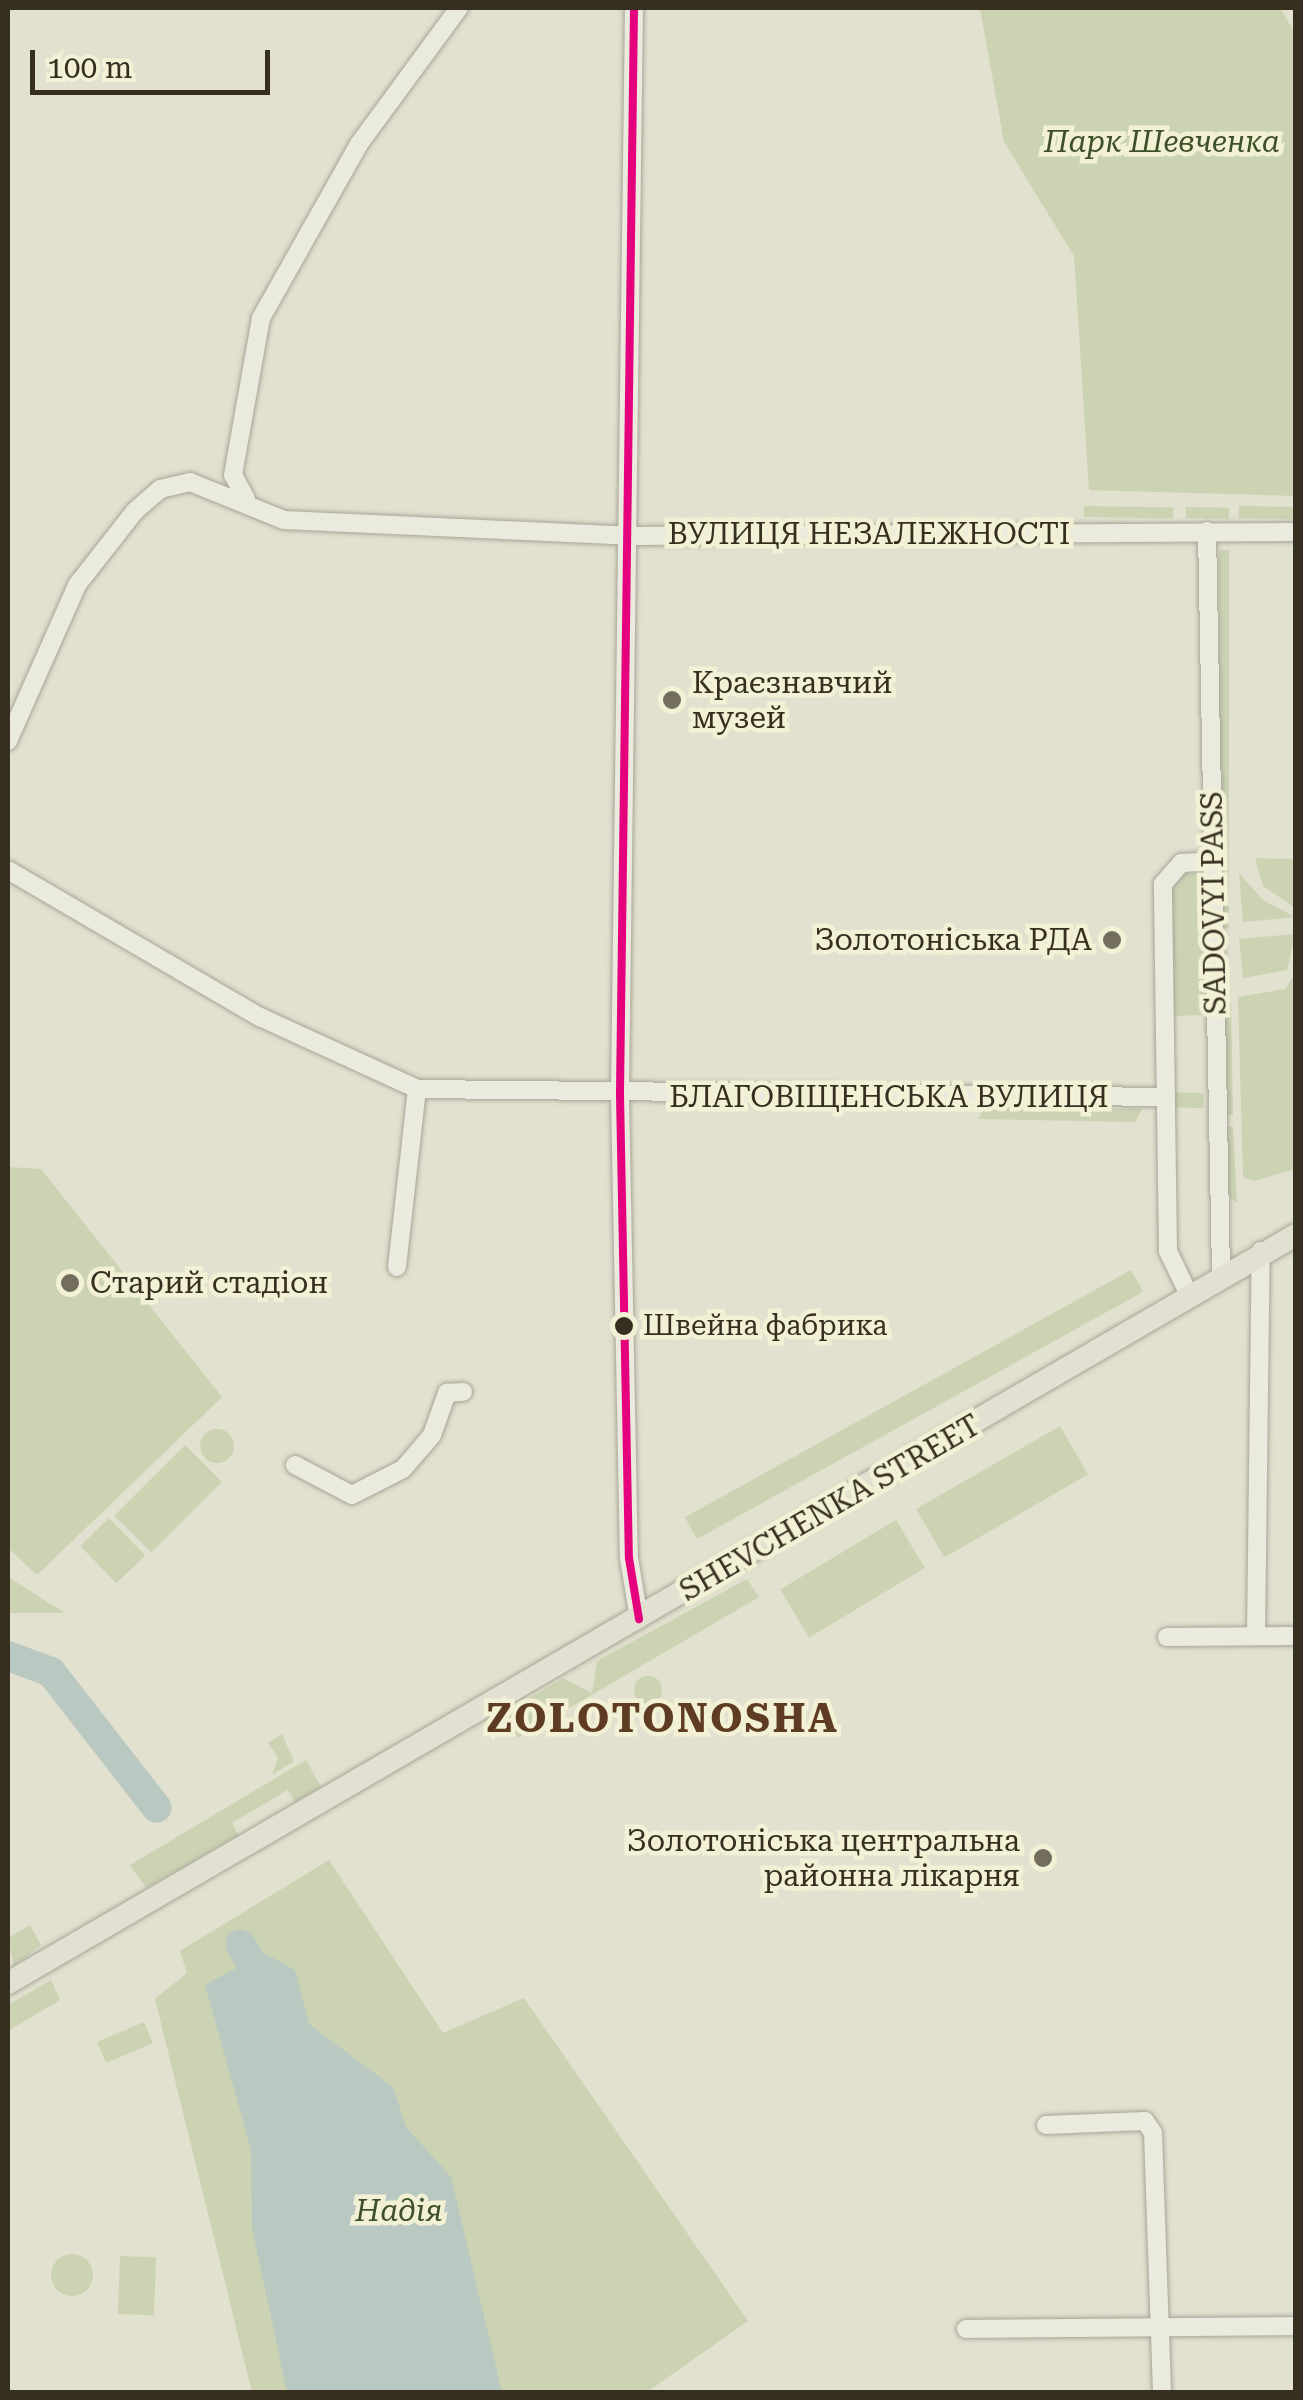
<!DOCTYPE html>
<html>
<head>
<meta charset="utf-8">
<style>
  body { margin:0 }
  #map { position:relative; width:1303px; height:2400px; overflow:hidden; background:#e2e0ce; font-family:"Roboto Serif",serif }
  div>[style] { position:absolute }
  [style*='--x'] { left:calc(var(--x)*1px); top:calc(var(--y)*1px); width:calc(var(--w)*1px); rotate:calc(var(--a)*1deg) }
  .green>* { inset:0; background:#cbd3b2; transform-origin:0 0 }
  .round { border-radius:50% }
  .water>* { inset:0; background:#b9c8c1 }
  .river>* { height:30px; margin:-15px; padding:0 15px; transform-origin:15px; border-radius:15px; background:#b9c8c1 }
  .roads { filter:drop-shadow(0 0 2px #a7a597) drop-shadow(0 0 2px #a7a597) }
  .minor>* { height:18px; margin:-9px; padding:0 9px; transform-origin:9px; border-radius:9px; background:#ebeadf }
  .major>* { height:22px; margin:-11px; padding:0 11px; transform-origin:11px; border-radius:11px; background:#e2e0d1 }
  .bus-1>* { height:8px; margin:-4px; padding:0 4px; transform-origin:4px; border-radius:4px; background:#e5007d }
  .dots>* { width:28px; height:28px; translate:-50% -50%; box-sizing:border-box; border:5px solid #f2f0d5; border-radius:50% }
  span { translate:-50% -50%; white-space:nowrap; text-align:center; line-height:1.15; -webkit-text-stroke:9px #f2f0d5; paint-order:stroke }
  .bus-label { font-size:28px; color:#362f20 }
  .left { translate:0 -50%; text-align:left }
  .park-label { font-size:30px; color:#3e5028; font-style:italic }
  .street-label { font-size:30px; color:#362f20 }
  .poi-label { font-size:30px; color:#362f20 }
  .right { translate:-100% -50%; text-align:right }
  .district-label { font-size:40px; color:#5e3b23; font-weight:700; letter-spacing:2.5px }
  .frame { position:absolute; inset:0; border:10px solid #362f20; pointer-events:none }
  .scale { position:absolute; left:30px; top:50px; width:240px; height:45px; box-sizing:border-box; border:5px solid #362f20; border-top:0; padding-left:12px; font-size:30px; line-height:35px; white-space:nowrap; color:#362f20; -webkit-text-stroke:8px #f2f0d5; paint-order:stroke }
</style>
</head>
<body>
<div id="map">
  <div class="green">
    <div style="clip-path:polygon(980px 8px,1280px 8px,1296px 35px,1295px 496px,1089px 490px,1074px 256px,1004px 142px)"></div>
    <div style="left:1084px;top:506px;width:89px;height:11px;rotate:1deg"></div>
    <div style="left:1239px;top:506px;width:56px;height:12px;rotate:1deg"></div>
    <div style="left:1186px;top:507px;width:43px;height:11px;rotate:1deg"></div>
    <div style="left:1229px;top:550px;width:378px;height:10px;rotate:90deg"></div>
    <div style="clip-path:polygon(1255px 858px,1295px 859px,1295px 908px,1263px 886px)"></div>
    <div style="clip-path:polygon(1180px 873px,1203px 873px,1205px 1015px,1173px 1016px,1172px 890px)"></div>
    <div style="clip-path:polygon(1239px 873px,1263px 900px,1295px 917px,1243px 922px)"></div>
    <div style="clip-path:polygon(1295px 934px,1287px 970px,1243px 978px,1239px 939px)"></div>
    <div style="clip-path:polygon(1295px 974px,1295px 1169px,1254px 1181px,1243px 1177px,1238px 997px,1285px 989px)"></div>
    <div style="left:1231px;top:1003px;width:112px;height:15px;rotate:89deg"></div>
    <div style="left:1168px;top:1092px;width:36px;height:15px;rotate:2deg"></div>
    <div style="clip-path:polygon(985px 1107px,1142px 1109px,1135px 1122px,978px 1119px)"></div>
    <div style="clip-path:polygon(1218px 1127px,1233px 1127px,1237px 1203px,1220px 1190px)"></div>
    <div style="clip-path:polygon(8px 1167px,41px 1169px,222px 1397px,37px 1575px,8px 1548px)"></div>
    <div style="left:1131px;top:1270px;width:25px;height:510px;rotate:61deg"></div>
    <div style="left:1060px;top:1426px;width:56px;height:166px;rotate:60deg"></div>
    <div class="round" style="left:200px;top:1429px;width:34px;height:34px"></div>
    <div style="left:185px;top:1445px;width:52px;height:100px;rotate:45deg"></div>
    <div style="left:109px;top:1518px;width:52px;height:40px;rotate:46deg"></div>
    <div style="left:896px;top:1520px;width:56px;height:135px;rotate:59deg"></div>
    <div style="clip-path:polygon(8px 1577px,65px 1613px,8px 1613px)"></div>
    <div style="clip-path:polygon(747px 1579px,759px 1597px,518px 1738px,504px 1714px,563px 1678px,592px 1693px,597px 1661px)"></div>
    <div class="round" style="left:634px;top:1676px;width:28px;height:28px"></div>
    <div style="clip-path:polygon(282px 1734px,294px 1761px,272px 1775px,278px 1758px,268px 1743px)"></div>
    <div style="clip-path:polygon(306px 1760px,321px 1787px,295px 1802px,288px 1790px,232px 1823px,238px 1835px,146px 1888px,130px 1865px)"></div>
    <div style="clip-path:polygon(329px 1860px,443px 2033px,524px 1998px,748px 2321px,647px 2392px,252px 2392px,155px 1999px,187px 1973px,180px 1951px)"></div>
    <div style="clip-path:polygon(30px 1925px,41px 1945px,14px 1966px,8px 1938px)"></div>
    <div style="clip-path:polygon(51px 1980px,60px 2000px,8px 2031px,8px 2005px)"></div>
    <div style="left:144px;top:2022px;width:23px;height:51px;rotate:67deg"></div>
    <div class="round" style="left:51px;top:2254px;width:42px;height:42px"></div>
    <div style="left:120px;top:2256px;width:36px;height:58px;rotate:2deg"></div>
  </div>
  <div class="water">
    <div style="clip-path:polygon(264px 1953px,295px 1970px,309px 2024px,393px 2087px,406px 2127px,451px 2177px,502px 2392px,287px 2392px,252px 2228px,251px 2150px,205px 1985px)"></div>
  </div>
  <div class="river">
    <div style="--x:8;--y:1656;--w:46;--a:20.4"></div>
    <div style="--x:51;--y:1672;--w:172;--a:52.1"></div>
    <div style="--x:240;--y:1944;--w:57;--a:58.5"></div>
  </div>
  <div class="roads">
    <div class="minor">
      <div style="--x:634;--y:8;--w:1087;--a:90.74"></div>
      <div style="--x:620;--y:1095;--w:463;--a:88.9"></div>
      <div style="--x:629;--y:1558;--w:62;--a:80.7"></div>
      <div style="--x:246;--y:499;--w:27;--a:-118"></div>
      <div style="--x:233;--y:475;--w:159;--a:-79.9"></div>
      <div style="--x:261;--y:318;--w:200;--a:-60.6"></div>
      <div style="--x:359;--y:144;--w:169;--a:-53.7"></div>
      <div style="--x:1207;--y:531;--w:743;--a:88.92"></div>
      <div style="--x:8;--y:741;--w:171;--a:-66.1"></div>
      <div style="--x:77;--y:585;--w:94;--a:-51.9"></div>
      <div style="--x:135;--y:511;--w:33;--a:-41"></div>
      <div style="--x:160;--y:489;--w:31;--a:-13"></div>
      <div style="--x:190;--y:482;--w:101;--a:22"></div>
      <div style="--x:284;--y:520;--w:346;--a:2.6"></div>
      <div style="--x:630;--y:536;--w:666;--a:-0.34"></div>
      <div style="--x:8;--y:870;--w:292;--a:30.3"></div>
      <div style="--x:260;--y:1017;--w:173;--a:24.6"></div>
      <div style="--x:417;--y:1089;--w:749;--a:0.61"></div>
      <div style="--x:397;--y:1267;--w:179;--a:-83.6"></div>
      <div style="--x:1189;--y:1295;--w:49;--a:-115.5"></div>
      <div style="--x:1168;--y:1251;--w:367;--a:-90.8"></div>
      <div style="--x:1163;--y:884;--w:28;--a:-49"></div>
      <div style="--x:1181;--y:863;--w:33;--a:-3"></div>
      <div style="--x:295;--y:1465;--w:64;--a:27.8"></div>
      <div style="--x:352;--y:1495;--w:57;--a:-27"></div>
      <div style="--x:403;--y:1469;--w:45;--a:-49.5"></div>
      <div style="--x:432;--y:1435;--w:45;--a:-70.3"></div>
      <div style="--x:447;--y:1393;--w:16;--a:-4"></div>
      <div style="--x:1256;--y:1636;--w:385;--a:-89.3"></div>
      <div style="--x:1167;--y:1637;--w:129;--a:-0.4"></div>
      <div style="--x:1046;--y:2125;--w:99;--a:-2.3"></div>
      <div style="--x:1145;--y:2121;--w:14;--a:56"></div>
      <div style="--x:1153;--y:2133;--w:259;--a:88"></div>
      <div style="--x:966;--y:2329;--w:330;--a:-0.5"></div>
    </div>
    <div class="major">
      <div style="--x:8;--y:1983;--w:1489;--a:-30.15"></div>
    </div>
  </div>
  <div class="bus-1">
    <div style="--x:634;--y:8;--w:1087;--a:90.74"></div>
    <div style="--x:620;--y:1095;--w:463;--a:88.9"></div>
    <div style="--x:629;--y:1558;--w:62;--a:80.7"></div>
  </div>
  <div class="dots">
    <div style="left:672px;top:700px;background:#726d5d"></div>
    <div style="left:1112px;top:940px;background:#726d5d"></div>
    <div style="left:70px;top:1283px;background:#726d5d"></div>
    <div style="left:624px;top:1326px;background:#362f20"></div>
    <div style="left:1043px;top:1858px;background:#726d5d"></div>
  </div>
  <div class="bus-label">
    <span class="left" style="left:643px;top:1326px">Швейна фабрика</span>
  </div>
  <div class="park-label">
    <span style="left:1162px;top:142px">Парк Шевченка</span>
    <span style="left:399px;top:2211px">Надія</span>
  </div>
  <div class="street-label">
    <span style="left:869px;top:534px">ВУЛИЦЯ НЕЗАЛЕЖНОСТІ</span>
    <span style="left:1214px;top:903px;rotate:-91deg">SADOVYI PASS</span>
    <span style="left:889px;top:1097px">БЛАГОВІЩЕНСЬКА ВУЛИЦЯ</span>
    <span style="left:830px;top:1508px;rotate:-30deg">SHEVCHENKA STREET</span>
  </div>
  <div class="poi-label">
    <span class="left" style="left:692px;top:700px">Краєзнавчий<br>музей</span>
    <span class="right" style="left:1092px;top:940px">Золотоніська РДА</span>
    <span class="left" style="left:90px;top:1283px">Старий стадіон</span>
    <span class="right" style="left:1020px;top:1858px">Золотоніська центральна<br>районна лікарня</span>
  </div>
  <div class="district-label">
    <span style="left:663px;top:1719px">ZOLOTONOSHA</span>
  </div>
  <div class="frame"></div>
  <div class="scale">100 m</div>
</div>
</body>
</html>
